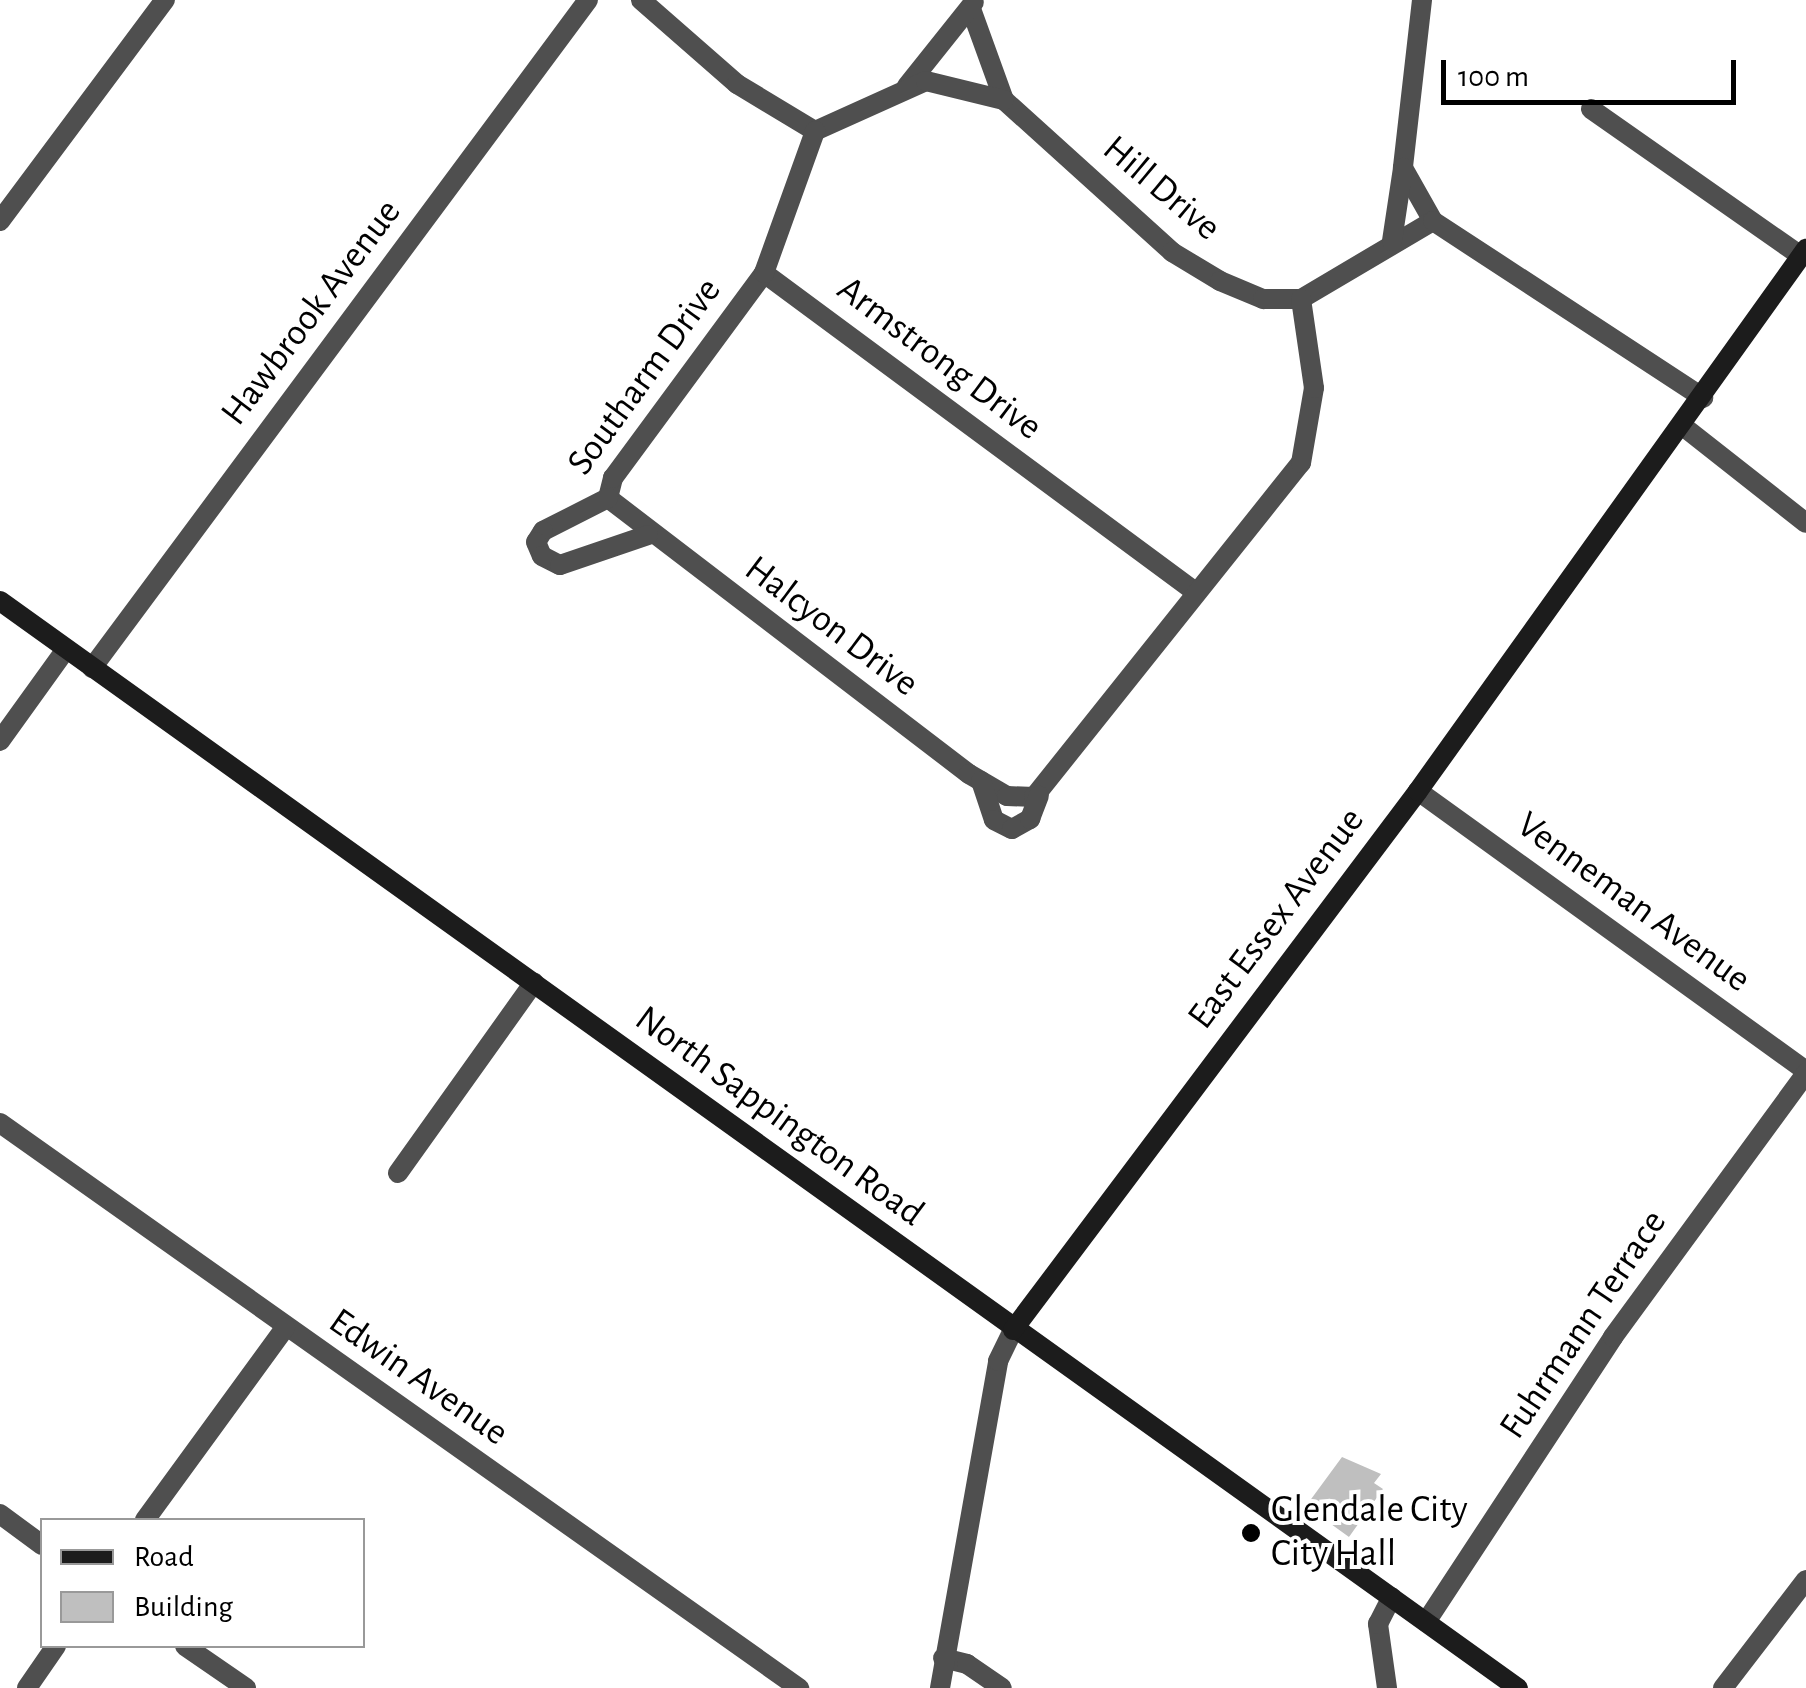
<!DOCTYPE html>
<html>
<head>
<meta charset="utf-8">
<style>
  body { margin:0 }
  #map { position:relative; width:1806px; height:1688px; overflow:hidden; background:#fff; font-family:"Alegreya Sans",sans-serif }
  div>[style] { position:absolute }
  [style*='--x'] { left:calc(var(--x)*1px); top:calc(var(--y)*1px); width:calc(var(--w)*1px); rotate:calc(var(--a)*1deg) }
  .building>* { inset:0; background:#bfbfbf }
  .street>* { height:20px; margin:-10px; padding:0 10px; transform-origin:10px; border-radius:10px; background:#4f4f4f }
  .secondary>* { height:20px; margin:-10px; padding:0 10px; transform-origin:10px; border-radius:10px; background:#1c1c1c }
  .dots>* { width:28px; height:28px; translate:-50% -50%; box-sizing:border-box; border:5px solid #fff; border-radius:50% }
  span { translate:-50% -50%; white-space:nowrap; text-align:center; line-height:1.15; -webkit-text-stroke:8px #fff; paint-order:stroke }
  .street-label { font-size:38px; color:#000 }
  .poi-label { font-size:38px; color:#000 }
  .left { translate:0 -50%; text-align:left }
  .legend { position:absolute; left:40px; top:1518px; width:325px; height:130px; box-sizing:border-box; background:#fff; border:2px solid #999; margin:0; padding:12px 18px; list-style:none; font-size:30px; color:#000 }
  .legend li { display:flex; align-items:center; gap:20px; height:50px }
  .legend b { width:50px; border:2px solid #999 }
  .scale { position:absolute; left:1441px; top:60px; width:295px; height:45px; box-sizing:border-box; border:5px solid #000; border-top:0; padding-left:12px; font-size:30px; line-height:35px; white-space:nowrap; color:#000; -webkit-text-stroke:8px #fff; paint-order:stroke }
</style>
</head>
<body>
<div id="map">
  <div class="building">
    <div style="clip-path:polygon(1342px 1457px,1381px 1474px,1374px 1483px,1383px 1489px,1349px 1537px,1306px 1506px)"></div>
  </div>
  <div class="street">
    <div style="--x:641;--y:0;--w:128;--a:41.2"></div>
    <div style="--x:737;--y:84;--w:91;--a:31.1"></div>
    <div style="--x:1422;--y:0;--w:169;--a:96.5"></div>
    <div style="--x:1403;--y:168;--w:61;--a:60.5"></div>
    <div style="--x:971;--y:9;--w:97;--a:70.1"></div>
    <div style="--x:1004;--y:100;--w:227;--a:42.1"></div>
    <div style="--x:1172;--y:252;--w:56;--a:31.1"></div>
    <div style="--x:1220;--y:281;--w:47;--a:22.7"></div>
    <div style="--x:1263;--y:299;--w:38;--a:0"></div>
    <div style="--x:1301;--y:299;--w:153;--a:-30.6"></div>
    <div style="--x:1433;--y:221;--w:323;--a:33.2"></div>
    <div style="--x:907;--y:86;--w:107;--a:-51.4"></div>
    <div style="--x:1591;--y:109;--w:256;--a:35"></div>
    <div style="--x:815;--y:131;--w:122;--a:-24.2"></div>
    <div style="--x:926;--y:81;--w:80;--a:13.7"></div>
    <div style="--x:0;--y:221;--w:276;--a:-53.3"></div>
    <div style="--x:1392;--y:241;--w:74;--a:-81.4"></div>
    <div style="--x:764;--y:273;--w:535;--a:36.48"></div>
    <div style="--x:1684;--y:427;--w:155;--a:38.2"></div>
    <div style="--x:608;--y:498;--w:454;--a:37.4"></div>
    <div style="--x:969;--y:774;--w:44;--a:30.1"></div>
    <div style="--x:1007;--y:796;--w:27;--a:2"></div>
    <div style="--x:1034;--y:797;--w:428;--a:-51.4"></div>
    <div style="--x:1301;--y:463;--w:76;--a:-80.2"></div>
    <div style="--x:1314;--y:388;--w:90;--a:-98.3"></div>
    <div style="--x:608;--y:498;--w:21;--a:-76"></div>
    <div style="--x:613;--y:478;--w:255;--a:-53.6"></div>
    <div style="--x:764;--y:273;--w:151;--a:-70.2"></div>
    <div style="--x:608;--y:498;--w:73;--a:153.1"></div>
    <div style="--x:543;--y:531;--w:13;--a:122"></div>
    <div style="--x:536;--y:542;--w:15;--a:67"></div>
    <div style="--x:542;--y:556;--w:20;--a:27"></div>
    <div style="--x:560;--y:565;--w:93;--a:-18.8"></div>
    <div style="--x:92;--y:668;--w:832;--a:-53.41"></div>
    <div style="--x:0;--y:741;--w:113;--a:-54.3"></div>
    <div style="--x:981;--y:781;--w:41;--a:71.6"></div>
    <div style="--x:994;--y:820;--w:20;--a:27"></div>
    <div style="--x:1012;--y:829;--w:21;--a:-29"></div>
    <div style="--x:1030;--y:819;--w:25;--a:-69"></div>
    <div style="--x:1418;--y:791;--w:478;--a:35.8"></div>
    <div style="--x:0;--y:1123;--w:979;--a:35.27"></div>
    <div style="--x:398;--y:1173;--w:234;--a:-54.5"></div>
    <div style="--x:0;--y:1514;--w:52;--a:36.4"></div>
    <div style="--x:145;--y:1520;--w:238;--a:-53.9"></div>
    <div style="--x:1426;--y:1622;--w:341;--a:-56.7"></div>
    <div style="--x:1613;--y:1337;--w:327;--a:-53.8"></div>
    <div style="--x:185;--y:1646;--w:74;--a:34.5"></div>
    <div style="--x:943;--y:1658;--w:25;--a:14"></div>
    <div style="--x:967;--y:1664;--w:42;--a:34.4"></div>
    <div style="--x:27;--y:1688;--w:51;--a:-55.4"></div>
    <div style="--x:940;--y:1688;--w:332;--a:-79.9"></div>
    <div style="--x:998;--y:1361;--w:34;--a:-64"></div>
    <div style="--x:1387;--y:1688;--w:65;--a:-98"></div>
    <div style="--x:1378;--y:1624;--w:30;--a:-63"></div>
    <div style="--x:1723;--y:1688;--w:136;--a:-52.5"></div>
  </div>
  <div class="secondary">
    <div style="--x:0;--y:601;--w:1867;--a:35.61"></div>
    <div style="--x:1013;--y:1330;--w:674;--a:-53.08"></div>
    <div style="--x:1418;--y:791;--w:667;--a:-54.4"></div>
  </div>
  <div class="dots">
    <div style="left:1251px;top:1533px;background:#000"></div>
  </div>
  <div class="street-label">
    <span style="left:1161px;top:189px;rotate:40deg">Hill Drive</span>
    <span style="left:312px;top:313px;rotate:-53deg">Hawbrook Avenue</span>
    <span style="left:939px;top:359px;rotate:37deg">Armstrong Drive</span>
    <span style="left:645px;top:377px;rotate:-54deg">Southarm Drive</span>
    <span style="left:831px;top:627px;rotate:37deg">Halcyon Drive</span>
    <span style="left:1633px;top:903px;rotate:36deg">Venneman Avenue</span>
    <span style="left:1277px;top:919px;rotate:-53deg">East Essex Avenue</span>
    <span style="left:779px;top:1117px;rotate:36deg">North Sappington Road</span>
    <span style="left:1584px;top:1325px;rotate:-56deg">Fuhrmann Terrace</span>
    <span style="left:418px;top:1378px;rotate:35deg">Edwin Avenue</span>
  </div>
  <div class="poi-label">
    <span class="left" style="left:1271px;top:1533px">Glendale City<br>City Hall</span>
  </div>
  <ul class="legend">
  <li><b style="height:12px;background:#1c1c1c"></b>Road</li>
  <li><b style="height:28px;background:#bfbfbf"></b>Building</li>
  </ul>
  <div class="scale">100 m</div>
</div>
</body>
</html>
